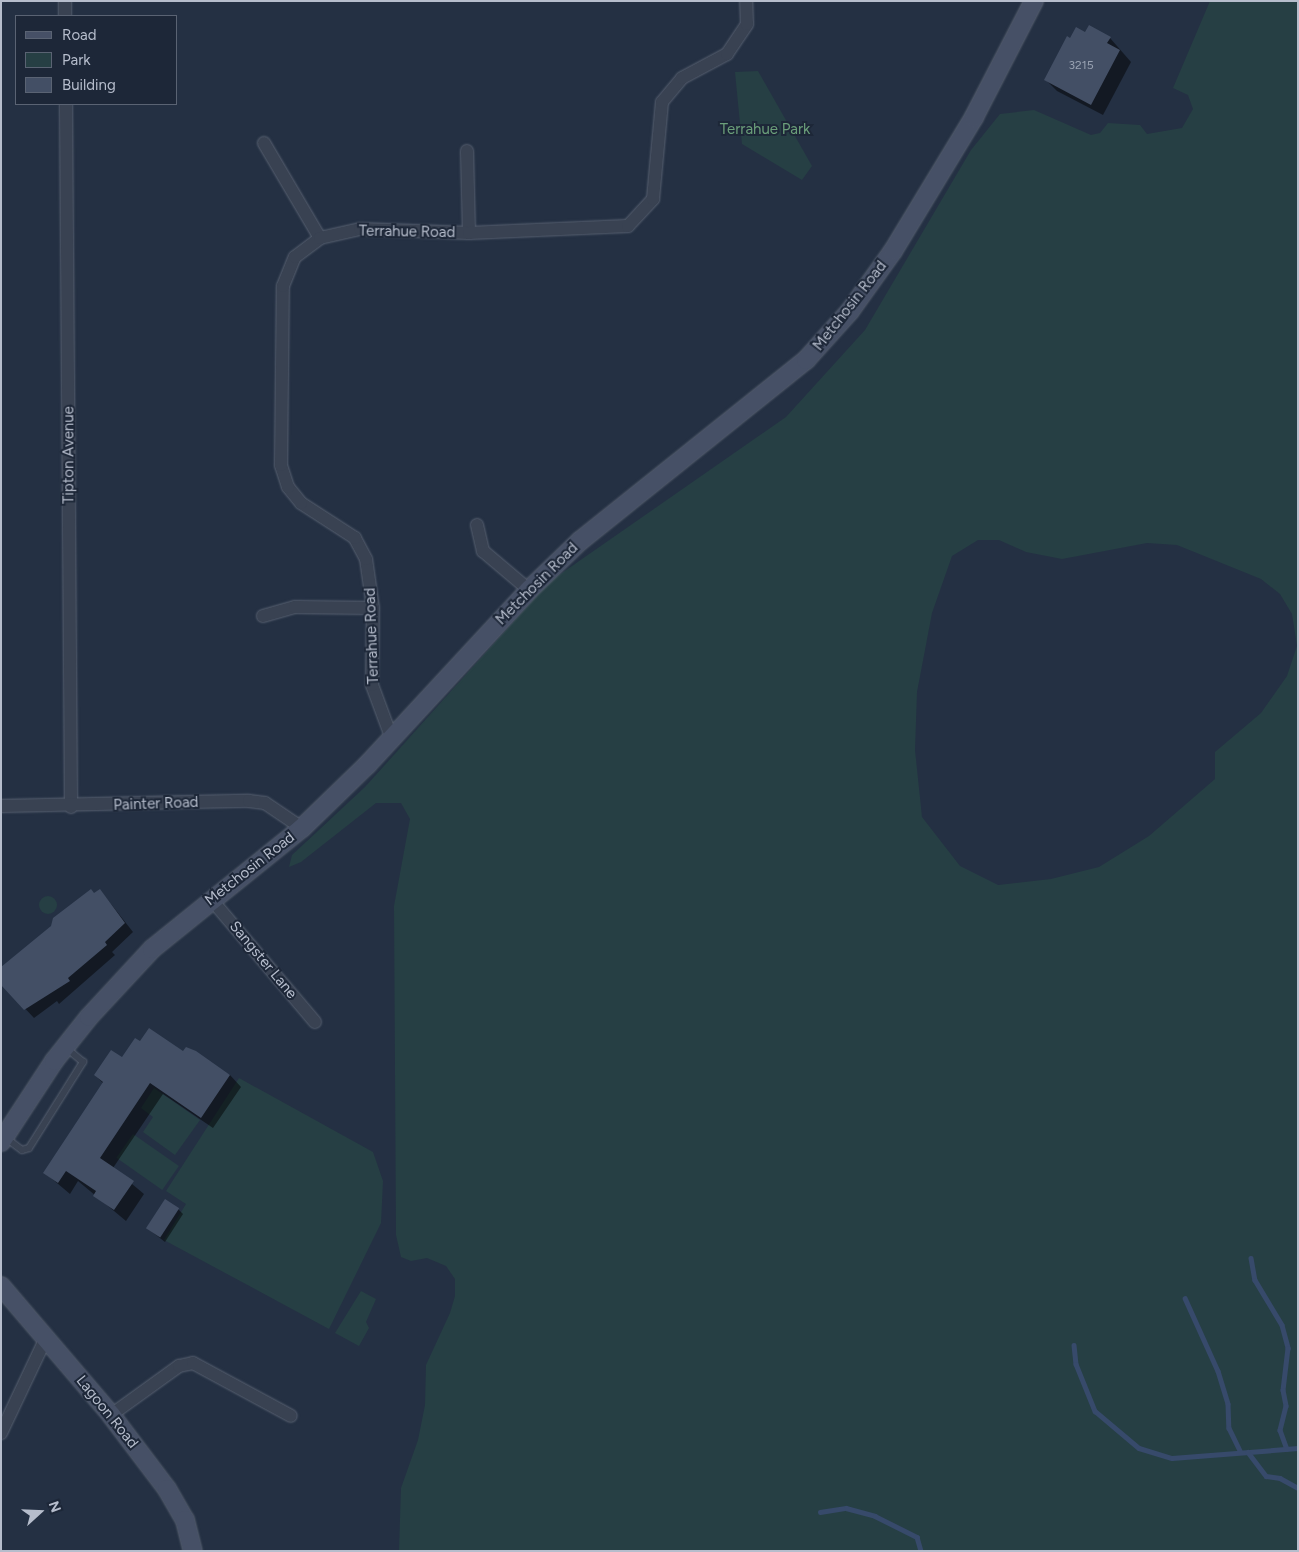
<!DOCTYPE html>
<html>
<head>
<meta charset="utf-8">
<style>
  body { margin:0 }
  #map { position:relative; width:1299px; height:1552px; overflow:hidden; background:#243043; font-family:Figtree,sans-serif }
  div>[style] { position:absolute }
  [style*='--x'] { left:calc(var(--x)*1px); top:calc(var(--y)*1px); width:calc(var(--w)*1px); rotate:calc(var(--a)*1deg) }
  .green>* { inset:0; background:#263f44; transform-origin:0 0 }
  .round { border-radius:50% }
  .shadow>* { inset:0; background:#0007 }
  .stream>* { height:4.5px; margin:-2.25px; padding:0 2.25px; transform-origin:2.25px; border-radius:2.25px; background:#374a6b }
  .building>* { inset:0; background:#434f65; transform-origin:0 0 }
  .roads { filter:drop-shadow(0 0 1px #576070) drop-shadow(0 0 1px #576070) }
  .lane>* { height:6px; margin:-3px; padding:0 3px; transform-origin:3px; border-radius:3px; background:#394252 }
  .street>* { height:12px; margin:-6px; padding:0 6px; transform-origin:6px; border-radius:6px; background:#394252 }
  .secondary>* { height:18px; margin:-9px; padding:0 9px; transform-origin:9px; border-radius:9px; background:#465066 }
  span { translate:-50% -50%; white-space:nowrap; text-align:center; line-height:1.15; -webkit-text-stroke:4px #1d2738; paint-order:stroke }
  .number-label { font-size:12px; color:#99a2b2 }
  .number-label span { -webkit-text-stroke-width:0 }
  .park-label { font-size:15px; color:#6b9f7a }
  .street-label { font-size:15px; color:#b6bdcc }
  .frame { position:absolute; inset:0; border:2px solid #b6bdcc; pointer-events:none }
  .legend { position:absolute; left:15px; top:15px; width:162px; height:90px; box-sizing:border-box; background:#1d2738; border:1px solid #5a6373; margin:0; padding:6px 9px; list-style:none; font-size:15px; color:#b6bdcc }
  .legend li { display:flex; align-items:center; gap:10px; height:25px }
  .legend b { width:25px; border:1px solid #5a6373 }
  .north { position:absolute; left:15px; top:1487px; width:50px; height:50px; -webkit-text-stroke:4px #1d2738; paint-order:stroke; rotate:70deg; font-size:14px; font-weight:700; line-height:20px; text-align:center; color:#b6bdcc }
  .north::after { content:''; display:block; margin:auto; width:18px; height:22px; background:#b6bdcc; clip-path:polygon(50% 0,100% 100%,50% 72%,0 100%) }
</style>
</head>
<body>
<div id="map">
  <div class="green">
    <div style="clip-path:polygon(evenodd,1210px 1px,1298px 1px,1298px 1551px,399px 1551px,401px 1488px,418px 1440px,425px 1405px,426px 1365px,450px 1313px,455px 1296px,455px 1279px,446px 1266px,427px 1258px,411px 1261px,401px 1257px,396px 1235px,394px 906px,410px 819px,401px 803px,376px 803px,301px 862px,289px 867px,292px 855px,365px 787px,549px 582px,786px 417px,865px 330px,971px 150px,1000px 114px,1034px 110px,1091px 135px,1100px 133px,1108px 123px,1140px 125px,1147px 134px,1182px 128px,1193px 109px,1188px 95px,1173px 88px,1210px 1px,978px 540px,999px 540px,1026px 552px,1062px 559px,1147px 543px,1177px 545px,1261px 579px,1280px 594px,1292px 614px,1297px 646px,1287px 676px,1261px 713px,1215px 752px,1215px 779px,1149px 836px,1099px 867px,1051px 879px,998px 885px,960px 866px,922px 817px,915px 750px,917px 692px,932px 613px,952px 556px,978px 540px)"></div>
    <div style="clip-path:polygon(758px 71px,812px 166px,802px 180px,742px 144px,735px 72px)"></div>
    <div class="round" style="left:39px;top:896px;width:18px;height:18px"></div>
    <div style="clip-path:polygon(239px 1078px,373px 1152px,383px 1181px,381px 1223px,329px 1329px,164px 1240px,186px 1204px,166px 1191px)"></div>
    <div style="clip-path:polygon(154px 1088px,200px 1120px,175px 1155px,143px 1132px,153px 1117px,141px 1108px)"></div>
    <div style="left:133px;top:1134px;width:56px;height:29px;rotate:35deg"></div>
    <div style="clip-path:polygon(361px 1291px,376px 1299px,366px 1322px,369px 1328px,359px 1346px,335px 1333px)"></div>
  </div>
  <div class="shadow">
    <div style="clip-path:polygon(1085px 34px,1110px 38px,1131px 62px,1103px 115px,1057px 91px,1045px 79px,1071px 40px)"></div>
    <div style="clip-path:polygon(100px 890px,133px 932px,112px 952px,115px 955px,59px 1004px,57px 1001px,34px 1018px,1px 983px)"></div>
    <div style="clip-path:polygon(140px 1043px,184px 1053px,230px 1075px,241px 1087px,213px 1128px,163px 1094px,113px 1168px,144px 1194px,126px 1221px,78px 1181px,70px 1194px,45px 1173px,104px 1084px,95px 1075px,122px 1059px)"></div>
    <div style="clip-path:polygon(178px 1209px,183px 1214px,165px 1242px,147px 1228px)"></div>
  </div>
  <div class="stream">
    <div style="--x:1251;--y:1258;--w:22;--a:80"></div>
    <div style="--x:1255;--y:1280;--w:52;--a:59"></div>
    <div style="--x:1282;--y:1325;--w:24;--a:75"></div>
    <div style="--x:1288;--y:1348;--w:42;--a:96.8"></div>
    <div style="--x:1283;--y:1390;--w:16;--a:79"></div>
    <div style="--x:1286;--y:1406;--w:25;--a:104"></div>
    <div style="--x:1280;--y:1430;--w:20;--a:70"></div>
    <div style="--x:1185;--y:1298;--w:80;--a:65.7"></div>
    <div style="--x:1218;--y:1371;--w:34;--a:73"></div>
    <div style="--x:1228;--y:1404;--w:24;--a:88"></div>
    <div style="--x:1229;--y:1428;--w:25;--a:64"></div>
    <div style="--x:1074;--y:1345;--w:19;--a:84"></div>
    <div style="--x:1076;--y:1364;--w:51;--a:68"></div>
    <div style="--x:1095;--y:1411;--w:57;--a:40.1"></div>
    <div style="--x:1139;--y:1448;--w:34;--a:17"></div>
    <div style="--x:1172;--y:1458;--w:126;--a:-4.5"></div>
    <div style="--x:1248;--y:1452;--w:30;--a:53"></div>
    <div style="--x:1266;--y:1476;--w:14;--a:8"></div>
    <div style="--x:1280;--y:1478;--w:21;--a:29"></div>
    <div style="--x:820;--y:1512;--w:26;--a:-9"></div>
    <div style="--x:846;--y:1508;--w:30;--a:15"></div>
    <div style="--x:875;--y:1516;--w:47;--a:26.6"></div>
    <div style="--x:917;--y:1537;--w:15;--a:74"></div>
  </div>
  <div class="building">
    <div style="clip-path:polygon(1089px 25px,1111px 37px,1107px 43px,1120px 50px,1091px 105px,1044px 80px,1067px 36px,1070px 38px,1076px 27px,1085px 32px)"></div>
    <div style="clip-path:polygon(91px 889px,94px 893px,100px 889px,125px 923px,105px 942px,107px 945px,68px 978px,70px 981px,24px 1010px,1px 985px,1px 967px,51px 926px,53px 918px)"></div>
    <div style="clip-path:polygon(149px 1028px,183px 1051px,186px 1047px,196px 1051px,230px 1075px,201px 1118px,150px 1083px,100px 1158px,134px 1181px,114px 1210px,93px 1196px,96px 1191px,66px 1171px,58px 1183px,43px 1173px,103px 1082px,94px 1075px,111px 1050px,122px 1057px,135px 1038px,140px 1041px)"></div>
    <div style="left:165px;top:1199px;width:17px;height:35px;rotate:33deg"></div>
  </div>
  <div class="roads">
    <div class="lane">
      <div style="--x:6;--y:1138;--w:20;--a:37"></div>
      <div style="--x:22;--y:1150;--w:7;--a:-16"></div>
      <div style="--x:29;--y:1148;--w:102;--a:-57.9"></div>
      <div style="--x:83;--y:1062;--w:23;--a:-140"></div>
    </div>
    <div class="street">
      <div style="--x:65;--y:1;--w:15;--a:90"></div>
      <div style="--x:66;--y:104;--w:703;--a:89.59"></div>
      <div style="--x:264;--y:143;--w:110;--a:59.5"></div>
      <div style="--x:467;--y:151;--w:82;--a:88.6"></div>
      <div style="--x:477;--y:525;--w:27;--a:77"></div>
      <div style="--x:483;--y:551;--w:60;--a:40.3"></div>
      <div style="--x:263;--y:616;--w:33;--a:-16"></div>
      <div style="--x:295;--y:607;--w:78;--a:0.7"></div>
      <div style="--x:392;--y:739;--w:58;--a:-110.3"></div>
      <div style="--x:372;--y:685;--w:77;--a:-89.3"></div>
      <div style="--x:373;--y:608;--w:49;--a:-98.1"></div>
      <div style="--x:366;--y:559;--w:24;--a:-118"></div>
      <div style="--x:355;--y:538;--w:64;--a:-147.1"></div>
      <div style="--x:301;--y:503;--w:21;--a:-129"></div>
      <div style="--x:288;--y:487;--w:23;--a:-108"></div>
      <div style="--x:281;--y:465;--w:179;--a:-89.4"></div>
      <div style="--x:283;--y:286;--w:31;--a:-68"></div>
      <div style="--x:295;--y:257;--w:31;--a:-37"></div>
      <div style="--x:320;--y:238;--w:41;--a:-12.7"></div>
      <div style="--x:360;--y:229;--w:109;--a:2.1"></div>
      <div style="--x:469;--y:233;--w:159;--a:-2.5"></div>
      <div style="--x:628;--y:226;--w:37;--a:-47"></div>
      <div style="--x:653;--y:199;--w:97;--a:-84.7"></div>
      <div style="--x:662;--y:102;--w:31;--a:-50"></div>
      <div style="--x:682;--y:78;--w:51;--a:-28.1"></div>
      <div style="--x:727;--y:54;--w:36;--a:-56"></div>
      <div style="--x:747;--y:24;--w:23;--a:-92"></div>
      <div style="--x:1;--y:806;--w:248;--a:-1.2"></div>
      <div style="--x:249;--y:801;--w:16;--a:7"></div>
      <div style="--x:265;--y:803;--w:45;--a:34"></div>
      <div style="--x:211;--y:899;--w:161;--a:49.8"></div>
      <div style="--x:111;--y:1415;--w:84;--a:-35.8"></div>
      <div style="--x:179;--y:1366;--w:14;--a:-12"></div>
      <div style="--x:193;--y:1363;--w:111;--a:28.4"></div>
      <div style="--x:1;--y:1433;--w:105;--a:-64.7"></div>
    </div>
    <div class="secondary">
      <div style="--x:1;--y:1142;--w:97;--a:-56.8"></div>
      <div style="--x:54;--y:1061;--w:56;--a:-51.5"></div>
      <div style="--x:89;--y:1017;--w:93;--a:-47.2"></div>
      <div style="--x:152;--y:949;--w:193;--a:-38.9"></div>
      <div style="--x:302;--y:828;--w:91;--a:-44.1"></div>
      <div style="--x:367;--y:765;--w:238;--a:-47.2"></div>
      <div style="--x:529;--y:590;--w:71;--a:-43.9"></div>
      <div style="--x:580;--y:541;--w:290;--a:-38.7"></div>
      <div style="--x:806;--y:360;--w:66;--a:-48.1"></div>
      <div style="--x:850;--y:311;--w:74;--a:-54.4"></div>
      <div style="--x:893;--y:251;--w:157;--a:-58.8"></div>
      <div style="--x:974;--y:117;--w:131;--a:-62.7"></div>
      <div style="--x:1;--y:1286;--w:170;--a:49.5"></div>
      <div style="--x:111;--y:1415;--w:93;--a:52.9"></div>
      <div style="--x:167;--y:1489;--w:36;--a:60"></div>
      <div style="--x:185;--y:1520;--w:32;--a:76"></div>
    </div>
  </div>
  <div class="number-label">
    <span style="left:1081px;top:66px">3215</span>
  </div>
  <div class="park-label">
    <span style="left:765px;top:130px">Terrahue Park</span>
  </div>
  <div class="street-label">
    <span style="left:407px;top:232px;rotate:1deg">Terrahue Road</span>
    <span style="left:850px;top:306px;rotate:-52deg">Metchosin Road</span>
    <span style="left:69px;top:455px;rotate:-90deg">Tipton Avenue</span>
    <span style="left:537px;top:584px;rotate:-45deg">Metchosin Road</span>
    <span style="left:372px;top:636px;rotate:-92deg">Terrahue Road</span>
    <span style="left:156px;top:804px;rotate:-2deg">Painter Road</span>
    <span style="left:250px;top:869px;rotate:-38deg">Metchosin Road</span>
    <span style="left:263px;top:960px;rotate:50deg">Sangster Lane</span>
    <span style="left:107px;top:1412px;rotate:51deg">Lagoon Road</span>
  </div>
  <div class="frame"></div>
  <ul class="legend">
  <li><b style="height:6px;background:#465066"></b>Road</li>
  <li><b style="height:14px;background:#263f44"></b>Park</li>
  <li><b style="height:14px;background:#434f65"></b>Building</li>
  </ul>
  <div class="north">N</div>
</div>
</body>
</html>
